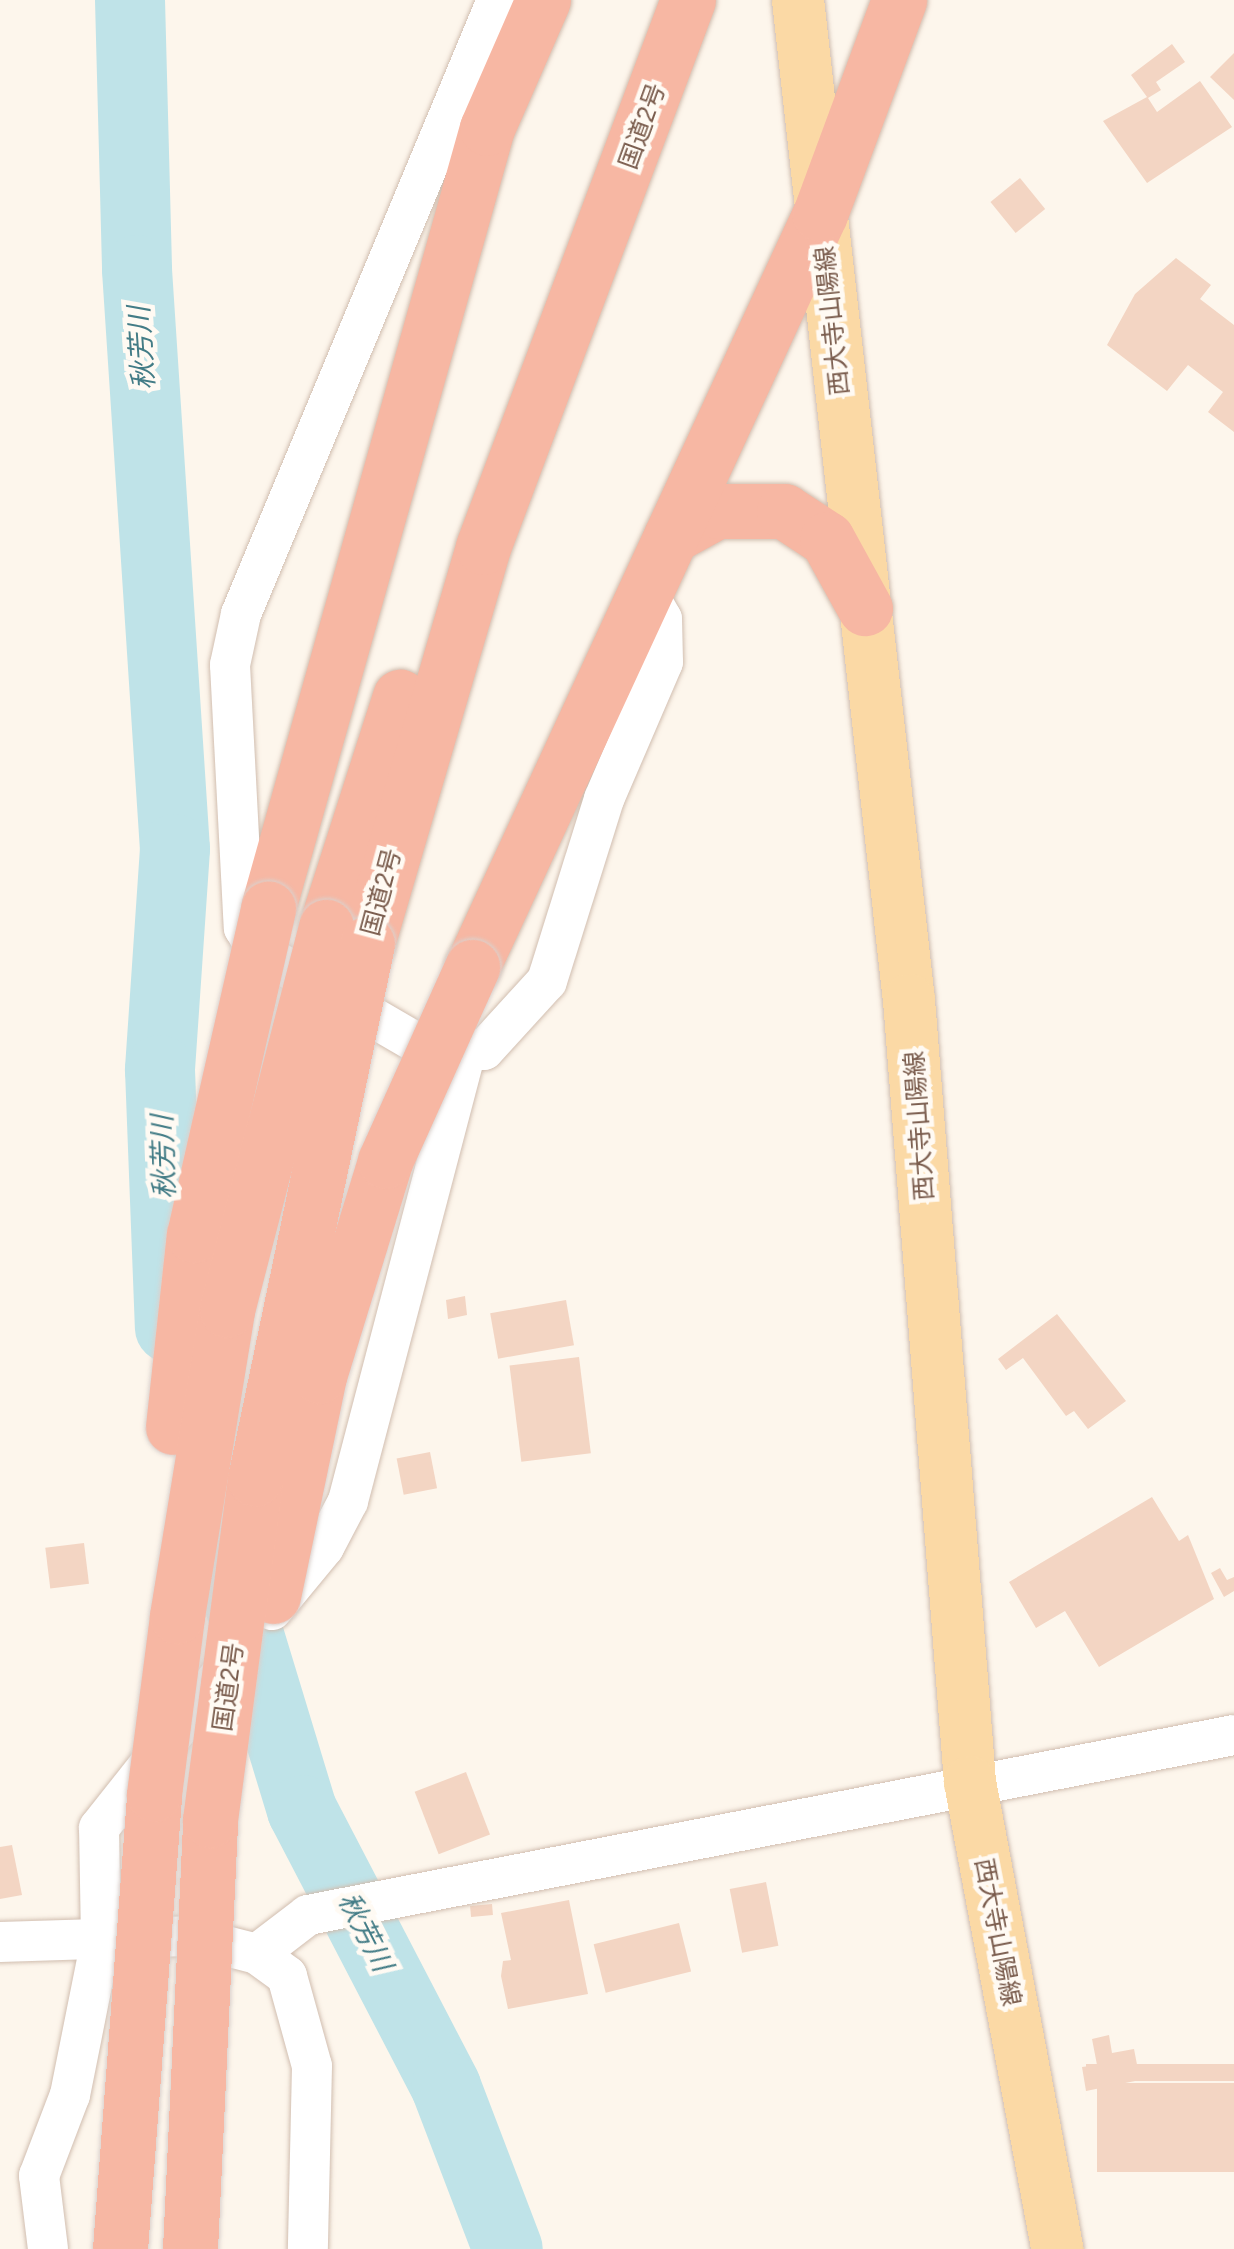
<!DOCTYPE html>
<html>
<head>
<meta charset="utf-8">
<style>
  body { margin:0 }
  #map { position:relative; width:1234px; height:2249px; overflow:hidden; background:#fdf6ec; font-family:Helvetica,"Noto Sans JP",sans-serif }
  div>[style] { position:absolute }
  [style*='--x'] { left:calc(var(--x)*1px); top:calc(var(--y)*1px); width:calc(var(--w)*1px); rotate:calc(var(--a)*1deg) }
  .river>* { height:70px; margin:-35px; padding:0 35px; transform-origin:35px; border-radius:35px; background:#bfe3e8 }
  .building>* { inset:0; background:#f3d5c3; transform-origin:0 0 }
  .roads { filter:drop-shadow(0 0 2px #d1beb0) drop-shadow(0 0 2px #d1beb0) }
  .minor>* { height:40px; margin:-20px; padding:0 20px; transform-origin:20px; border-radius:20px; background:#fff }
  .major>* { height:52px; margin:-26px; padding:0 26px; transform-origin:26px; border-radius:26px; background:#fbd9a5 }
  .highway>* { height:55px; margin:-27.5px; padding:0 27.5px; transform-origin:27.5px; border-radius:27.5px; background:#f7b7a3 }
  .bridges { filter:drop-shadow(0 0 2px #dad1cd) drop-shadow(0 0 2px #dad1cd) }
  .highway-bridge>* { height:55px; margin:-27.5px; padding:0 27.5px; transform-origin:27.5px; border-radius:27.5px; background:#f7b7a3 }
  span { translate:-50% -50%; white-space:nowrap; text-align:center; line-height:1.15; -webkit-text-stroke:9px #fffaf3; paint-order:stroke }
  .street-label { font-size:25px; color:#7a5c4d }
  .water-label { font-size:28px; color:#437c86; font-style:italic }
</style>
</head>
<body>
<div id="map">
  <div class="river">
    <div style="--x:130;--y:0;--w:270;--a:88.5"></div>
    <div style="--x:137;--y:270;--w:580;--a:86.25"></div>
    <div style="--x:175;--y:849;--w:222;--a:93.9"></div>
    <div style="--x:160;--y:1070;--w:258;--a:87.8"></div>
    <div style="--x:230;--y:1573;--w:248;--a:73.1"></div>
    <div style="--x:302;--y:1810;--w:312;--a:62.5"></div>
    <div style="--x:446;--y:2087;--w:173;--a:69.1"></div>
  </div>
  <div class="building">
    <div style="clip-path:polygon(1172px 44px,1185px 62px,1156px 82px,1161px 90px,1148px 98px,1157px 112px,1200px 81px,1232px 127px,1147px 183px,1103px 121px,1147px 97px,1131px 75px)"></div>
    <div style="clip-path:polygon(1234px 53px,1234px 100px,1210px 77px)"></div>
    <div style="left:1020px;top:178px;width:40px;height:38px;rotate:51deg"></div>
    <div style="clip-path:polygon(1176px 258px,1211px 285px,1200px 299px,1234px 325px,1234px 432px,1208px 412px,1223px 392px,1188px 365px,1167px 391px,1107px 345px,1135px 294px)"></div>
    <div style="clip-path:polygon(465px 1296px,467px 1315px,448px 1319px,446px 1300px)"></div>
    <div style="left:566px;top:1300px;width:46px;height:77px;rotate:80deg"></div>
    <div style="clip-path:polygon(1057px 1314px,1126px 1401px,1088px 1429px,1074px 1411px,1066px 1416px,1023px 1358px,1006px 1370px,998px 1359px)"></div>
    <div style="left:579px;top:1357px;width:97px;height:70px;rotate:83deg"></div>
    <div style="left:430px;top:1452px;width:37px;height:34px;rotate:79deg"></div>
    <div style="clip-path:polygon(1152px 1497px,1179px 1541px,1188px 1535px,1214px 1599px,1099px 1667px,1065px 1611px,1036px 1628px,1009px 1582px)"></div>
    <div style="left:84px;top:1543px;width:41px;height:39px;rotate:83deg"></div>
    <div style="clip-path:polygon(1220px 1568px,1227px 1580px,1234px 1577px,1234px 1591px,1224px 1597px,1211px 1573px)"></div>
    <div style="left:466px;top:1772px;width:67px;height:55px;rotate:69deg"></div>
    <div style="clip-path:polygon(12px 1845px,22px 1895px,0 1899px,0 1847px)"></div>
    <div style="left:766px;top:1882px;width:65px;height:37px;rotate:79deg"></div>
    <div style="clip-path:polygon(569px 1900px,588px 1994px,508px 2009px,501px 1976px,503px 1961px,511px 1960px,501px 1913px)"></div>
    <div style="left:492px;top:1904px;width:11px;height:22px;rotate:85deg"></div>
    <div style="left:679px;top:1923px;width:50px;height:88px;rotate:76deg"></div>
    <div style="clip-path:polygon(1109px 2035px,1112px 2053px,1134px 2049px,1140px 2080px,1086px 2091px,1082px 2067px,1097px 2065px,1092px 2039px)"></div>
    <div style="left:1234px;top:2064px;width:17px;height:148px;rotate:90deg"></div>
    <div style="left:1234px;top:2083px;width:89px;height:137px;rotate:90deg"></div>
  </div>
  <div class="roads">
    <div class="minor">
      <div style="--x:497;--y:0;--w:665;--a:112.63"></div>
      <div style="--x:241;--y:614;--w:52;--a:102.2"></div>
      <div style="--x:230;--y:665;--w:263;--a:87"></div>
      <div style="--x:244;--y:928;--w:26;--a:59"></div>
      <div style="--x:257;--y:950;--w:189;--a:30.2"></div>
      <div style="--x:420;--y:1045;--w:64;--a:4.5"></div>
      <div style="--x:484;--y:1050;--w:93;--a:-47.6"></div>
      <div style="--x:547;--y:981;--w:191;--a:-72.6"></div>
      <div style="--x:604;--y:799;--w:149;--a:-66.7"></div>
      <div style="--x:663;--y:662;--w:43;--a:-91.3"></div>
      <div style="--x:662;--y:619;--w:30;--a:-120"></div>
      <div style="--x:272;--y:1610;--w:82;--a:-50.5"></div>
      <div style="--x:324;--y:1547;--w:52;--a:-62.4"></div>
      <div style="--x:348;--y:1501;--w:467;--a:-75.3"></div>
      <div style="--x:0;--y:1942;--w:187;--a:-1.8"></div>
      <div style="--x:187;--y:1936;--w:72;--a:14.4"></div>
      <div style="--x:257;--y:1954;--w:64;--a:-37.4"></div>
      <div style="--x:308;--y:1915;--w:943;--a:-11"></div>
      <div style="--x:257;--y:1954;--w:37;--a:36"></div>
      <div style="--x:287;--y:1976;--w:93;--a:74.5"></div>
      <div style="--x:312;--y:2066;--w:183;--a:91.3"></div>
      <div style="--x:48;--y:2249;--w:74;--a:-97"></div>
      <div style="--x:39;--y:2176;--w:87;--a:-69.1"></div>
      <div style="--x:70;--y:2095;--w:158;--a:-78.7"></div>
      <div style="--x:101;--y:1940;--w:112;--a:-91"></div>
      <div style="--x:99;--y:1828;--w:216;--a:-51.6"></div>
    </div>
    <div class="major">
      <div style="--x:798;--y:0;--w:1006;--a:83.67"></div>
      <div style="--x:909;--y:1000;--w:784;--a:85.54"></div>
      <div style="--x:970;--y:1782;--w:475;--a:79.4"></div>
    </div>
    <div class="highway">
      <div style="--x:671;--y:536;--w:52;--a:-28.5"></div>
      <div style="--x:717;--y:511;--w:67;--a:0"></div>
      <div style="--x:784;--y:511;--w:51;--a:33.1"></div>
      <div style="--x:827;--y:539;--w:79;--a:61.2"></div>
      <div style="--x:268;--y:908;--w:810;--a:-74.32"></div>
      <div style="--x:487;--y:128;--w:140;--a:-66.4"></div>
      <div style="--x:326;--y:927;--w:242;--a:-72.2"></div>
      <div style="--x:367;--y:944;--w:414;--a:-73.7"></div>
      <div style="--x:483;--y:547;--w:584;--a:-69.46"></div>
      <div style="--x:472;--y:967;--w:830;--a:-65.2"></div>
      <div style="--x:820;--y:214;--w:228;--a:-69.7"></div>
    </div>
  </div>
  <div class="bridges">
    <div class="highway-bridge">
      <div style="--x:173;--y:1427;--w:193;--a:-83.8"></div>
      <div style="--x:194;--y:1235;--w:335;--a:-77.2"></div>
      <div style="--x:273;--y:1596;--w:225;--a:-78.2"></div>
      <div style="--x:319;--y:1376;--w:225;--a:-72.9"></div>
      <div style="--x:385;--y:1161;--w:213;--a:-65.8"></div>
      <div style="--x:120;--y:2249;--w:456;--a:-85.7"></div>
      <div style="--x:154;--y:1794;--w:179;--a:-82.6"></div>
      <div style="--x:177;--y:1616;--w:310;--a:-80.7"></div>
      <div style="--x:227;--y:1310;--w:396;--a:-75.5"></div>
      <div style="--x:190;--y:2249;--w:429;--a:-87.3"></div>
      <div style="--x:210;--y:1820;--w:344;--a:-82.5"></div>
      <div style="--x:255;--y:1479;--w:547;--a:-78.18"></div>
    </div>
  </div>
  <div class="street-label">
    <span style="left:642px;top:126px;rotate:-70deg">国道2号</span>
    <span style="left:832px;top:321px;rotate:-96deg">西大寺山陽線</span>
    <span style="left:381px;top:892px;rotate:-75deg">国道2号</span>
    <span style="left:919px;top:1126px;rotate:-94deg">西大寺山陽線</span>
    <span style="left:228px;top:1687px;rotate:-82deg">国道2号</span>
    <span style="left:998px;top:1932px;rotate:79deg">西大寺山陽線</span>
  </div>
  <div class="water-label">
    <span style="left:142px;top:348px;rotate:-94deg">秋芳川</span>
    <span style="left:164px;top:1157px;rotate:-92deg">秋芳川</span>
    <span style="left:365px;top:1932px;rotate:63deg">秋芳川</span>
  </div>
</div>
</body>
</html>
